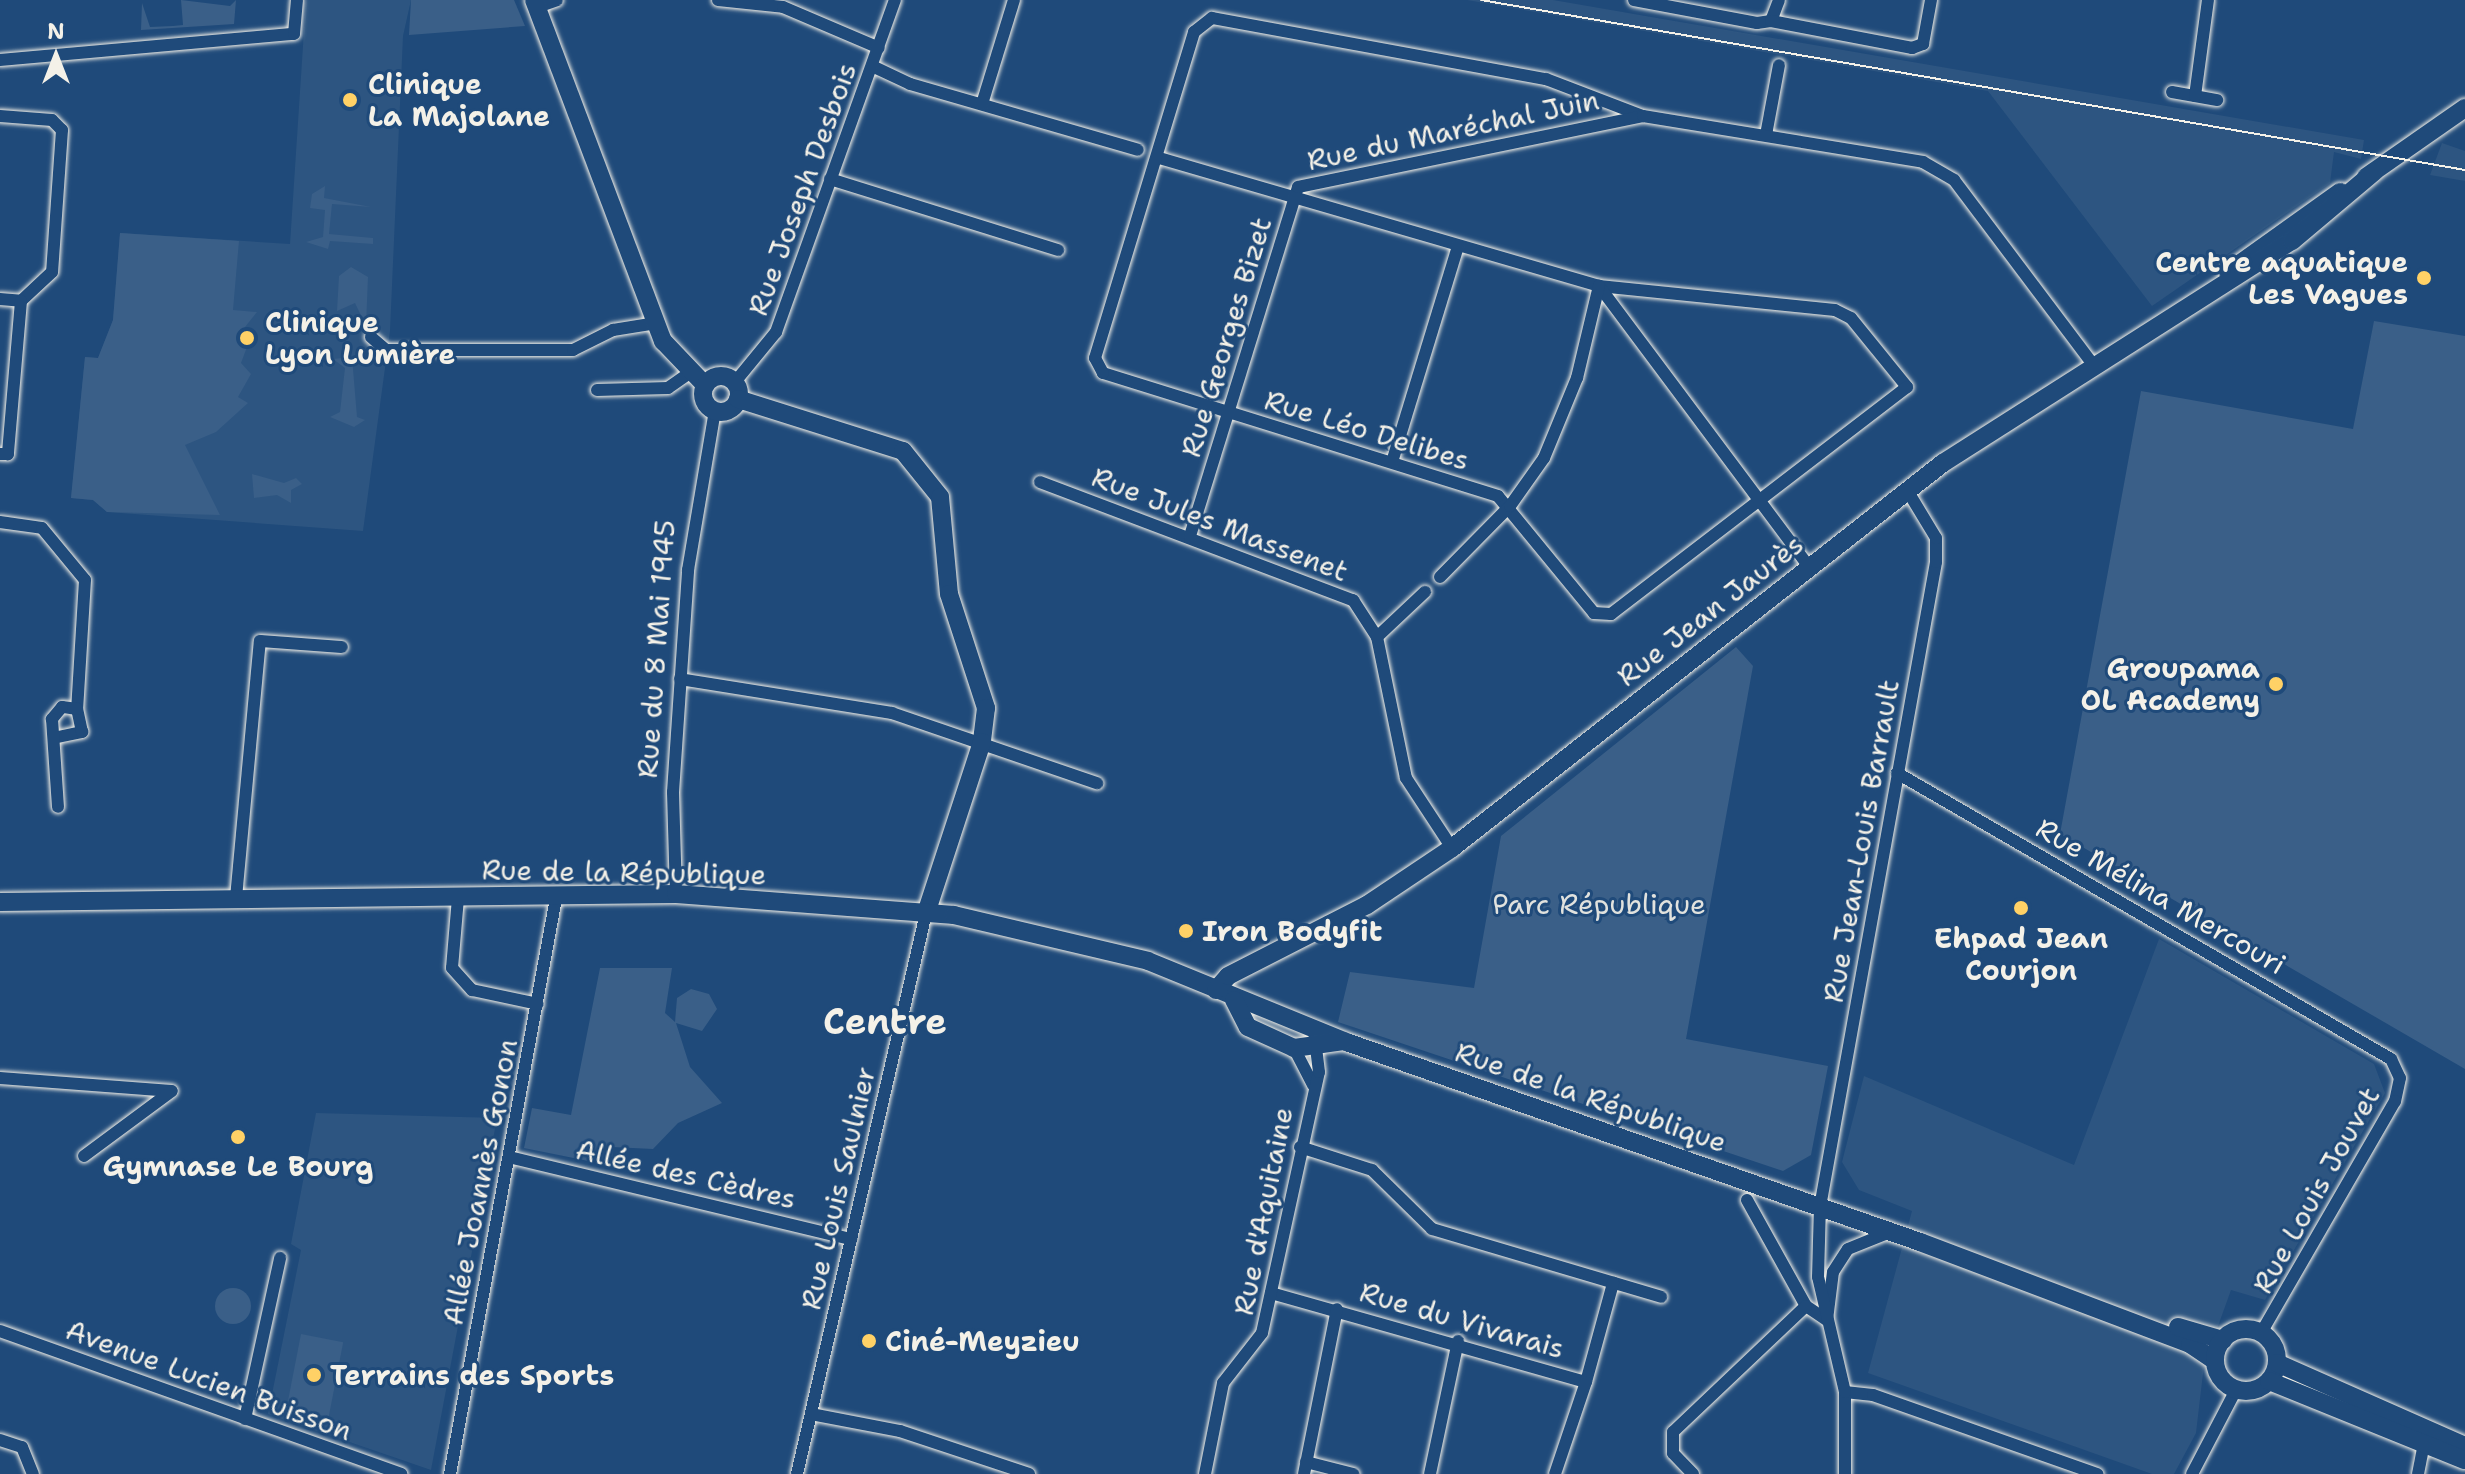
<!DOCTYPE html>
<html>
<head>
<meta charset="utf-8">
<style>
  body { margin:0 }
  #map { position:relative; width:2465px; height:1474px; overflow:hidden; background:#1f4a7a; font-family:"Shantell Sans",sans-serif }
  div>[style] { position:absolute }
  [style*='--x'] { left:calc(var(--x)*1px); top:calc(var(--y)*1px); width:calc(var(--w)*1px); rotate:calc(var(--a)*1deg) }
  .built>* { inset:0; background:#2d5581 }
  .green>* { inset:0; background:#3a5f88; transform-origin:0 0 }
  .round { border-radius:50% }
  .roads { filter:drop-shadow(0 0 2px #f4f1e8) drop-shadow(0 0 2px #f4f1e8) }
  .street>* { height:12px; margin:-6px; padding:0 6px; transform-origin:6px; border-radius:6px; background:#1f4a7a }
  .secondary>* { height:18px; margin:-9px; padding:0 9px; transform-origin:9px; border-radius:9px; background:#1f4a7a }
  .secondary>.ring { margin:-9px; padding:0; box-sizing:content-box; background:none; border:18px solid #1f4a7a; border-radius:50% }
  .tram>* { height:2px; margin:-1px; padding:0 1px; transform-origin:1px; border-radius:1px; background:#f4f1e8 }
  .dots>* { width:22px; height:22px; translate:-50% -50%; box-sizing:border-box; border:4px solid #1f4a7a; border-radius:50% }
  span { translate:-50% -50%; white-space:nowrap; text-align:center; line-height:1.15; -webkit-text-stroke:6px #1f4a7a; paint-order:stroke }
  .poi-label { font-size:28px; color:#f4f1e8; font-weight:700 }
  .left { translate:0 -50%; text-align:left }
  .right { translate:-100% -50%; text-align:right }
  .street-label { font-size:28px; color:#f4f1e8 }
  .park-label { font-size:28px; color:#e1e2de }
  .district-label { font-size:36px; color:#f4f1e8; font-weight:700 }
  .north { position:absolute; left:16px; top:16px; width:80px; height:80px; -webkit-text-stroke:6px #1f4a7a; paint-order:stroke; rotate:0deg; font-size:22px; font-weight:700; line-height:32px; text-align:center; color:#f4f1e8 }
  .north::after { content:''; display:block; margin:auto; width:28px; height:36px; background:#f4f1e8; clip-path:polygon(50% 0,100% 100%,50% 72%,0 100%) }
</style>
</head>
<body>
<div id="map">
  <div class="built">
    <div style="clip-path:polygon(306px 0,411px 0,403px 36px,390px 331px,363px 531px,107px 512px,93px 500px,71px 498px,85px 357px,98px 358px,113px 320px,120px 233px,290px 244px)"></div>
    <div style="clip-path:polygon(1467px 0,1553px 0,2364px 140px,2361px 159px,2334px 152px,2330px 183px,2152px 306px,1988px 91px)"></div>
    <div style="clip-path:polygon(2442px 143px,2465px 151px,2465px 181px,2430px 175px)"></div>
    <div style="clip-path:polygon(2159px 939px,2374px 1064px,2385px 1093px,2265px 1300px,2231px 1290px,2204px 1365px,2196px 1433px,2174px 1474px,2152px 1474px,1868px 1373px,1912px 1211px,1859px 1190px,1842px 1162px,1864px 1076px,2074px 1165px)"></div>
    <div style="clip-path:polygon(316px 1113px,497px 1118px,431px 1470px,268px 1414px,301px 1250px,291px 1244px)"></div>
  </div>
  <div class="green">
    <div style="clip-path:polygon(181px 0,230px 6px,236px 0,234px 24px,141px 30px,142px 3px,150px 27px,173px 26px,183px 25px)"></div>
    <div style="clip-path:polygon(411px 0,514px 0,525px 26px,409px 35px)"></div>
    <div style="clip-path:polygon(325px 186px,324px 198px,371px 207px,332px 204px,329px 234px,373px 238px,373px 244px,330px 241px,328px 249px,306px 242px,323px 237px,325px 210px,310px 208px,312px 194px)"></div>
    <div style="clip-path:polygon(120px 233px,239px 241px,233px 310px,257px 312px,241px 332px,247px 347px,241px 363px,251px 374px,238px 397px,248px 403px,216px 432px,185px 445px,220px 515px,107px 512px,93px 500px,71px 498px,85px 357px,98px 358px,113px 320px)"></div>
    <div style="clip-path:polygon(351px 267px,368px 277px,366px 326px,355px 303px,337px 311px,339px 276px)"></div>
    <div style="clip-path:polygon(2374px 321px,2465px 336px,2465px 1069px,2060px 834px,2141px 391px,2353px 429px)"></div>
    <div style="clip-path:polygon(352px 357px,357px 417px,365px 420px,354px 427px,330px 417px,340px 412px,345px 368px,333px 359px)"></div>
    <div style="clip-path:polygon(252px 474px,284px 483px,296px 478px,302px 484px,291px 490px,291px 503px,277px 495px,254px 498px)"></div>
    <div style="clip-path:polygon(1736px 647px,1753px 666px,1686px 1039px,1828px 1066px,1811px 1155px,1783px 1171px,1338px 1022px,1350px 972px,1474px 988px,1501px 836px)"></div>
    <div style="clip-path:polygon(600px 968px,672px 968px,665px 1013px,675px 1022px,677px 998px,691px 989px,709px 994px,717px 1009px,702px 1031px,676px 1023px,690px 1067px,722px 1103px,678px 1123px,653px 1149px,612px 1147px,613px 1166px,524px 1148px,532px 1108px,571px 1115px)"></div>
    <div class="round" style="left:215px;top:1288px;width:36px;height:36px"></div>
    <div style="left:301px;top:1334px;width:43px;height:76px;rotate:11deg"></div>
  </div>
  <div class="roads">
    <div class="street">
      <div style="--x:718;--y:0;--w:65;--a:6.1"></div>
      <div style="--x:783;--y:7;--w:104;--a:23.1"></div>
      <div style="--x:1634;--y:0;--w:125;--a:10.6"></div>
      <div style="--x:1757;--y:23;--w:14;--a:-8"></div>
      <div style="--x:1771;--y:21;--w:22;--a:-69"></div>
      <div style="--x:537;--y:7;--w:21;--a:-19"></div>
      <div style="--x:1771;--y:21;--w:144;--a:10.8"></div>
      <div style="--x:1912;--y:48;--w:12;--a:-20"></div>
      <div style="--x:1923;--y:44;--w:45;--a:-79.7"></div>
      <div style="--x:0;--y:60;--w:295;--a:-5.1"></div>
      <div style="--x:294;--y:34;--w:34;--a:-85"></div>
      <div style="--x:872;--y:66;--w:42;--a:25.3"></div>
      <div style="--x:910;--y:84;--w:237;--a:16.1"></div>
      <div style="--x:2172;--y:92;--w:46;--a:10.1"></div>
      <div style="--x:2195;--y:96;--w:97;--a:-82.3"></div>
      <div style="--x:982;--y:104;--w:109;--a:-72.9"></div>
      <div style="--x:0;--y:116;--w:52;--a:4.4"></div>
      <div style="--x:52;--y:120;--w:14;--a:45"></div>
      <div style="--x:62;--y:130;--w:142;--a:94"></div>
      <div style="--x:52;--y:272;--w:42;--a:136.9"></div>
      <div style="--x:1766;--y:135;--w:71;--a:-79.5"></div>
      <div style="--x:1159;--y:158;--w:458;--a:16.2"></div>
      <div style="--x:1599;--y:286;--w:237;--a:5.8"></div>
      <div style="--x:1835;--y:310;--w:18;--a:27"></div>
      <div style="--x:1851;--y:318;--w:89;--a:50.9"></div>
      <div style="--x:1907;--y:387;--w:373;--a:142.5"></div>
      <div style="--x:1611;--y:614;--w:17;--a:-177"></div>
      <div style="--x:1594;--y:613;--w:151;--a:-129.4"></div>
      <div style="--x:1498;--y:496;--w:414;--a:-162.7"></div>
      <div style="--x:1103;--y:373;--w:17;--a:-118"></div>
      <div style="--x:1095;--y:358;--w:341;--a:-73.1"></div>
      <div style="--x:1194;--y:32;--w:23;--a:-38"></div>
      <div style="--x:1212;--y:18;--w:340;--a:10.4"></div>
      <div style="--x:1546;--y:79;--w:104;--a:20.9"></div>
      <div style="--x:830;--y:179;--w:239;--a:17.3"></div>
      <div style="--x:1599;--y:286;--w:352;--a:53.2"></div>
      <div style="--x:0;--y:299;--w:21;--a:5"></div>
      <div style="--x:21;--y:301;--w:154;--a:94.9"></div>
      <div style="--x:8;--y:454;--w:8;--a:180"></div>
      <div style="--x:371;--y:337;--w:20;--a:41"></div>
      <div style="--x:386;--y:350;--w:187;--a:0"></div>
      <div style="--x:573;--y:350;--w:45;--a:-26.6"></div>
      <div style="--x:613;--y:330;--w:44;--a:-9.2"></div>
      <div style="--x:735;--y:382;--w:65;--a:-50.6"></div>
      <div style="--x:776;--y:332;--w:353;--a:-70.3"></div>
      <div style="--x:597;--y:390;--w:71;--a:-1.6"></div>
      <div style="--x:668;--y:388;--w:24;--a:-35"></div>
      <div style="--x:1392;--y:462;--w:226;--a:-73"></div>
      <div style="--x:1040;--y:482;--w:335;--a:20.7"></div>
      <div style="--x:1353;--y:600;--w:44;--a:57"></div>
      <div style="--x:1377;--y:637;--w:144;--a:78.4"></div>
      <div style="--x:1406;--y:778;--w:84;--a:56.7"></div>
      <div style="--x:0;--y:522;--w:42;--a:8.1"></div>
      <div style="--x:42;--y:528;--w:67;--a:50.4"></div>
      <div style="--x:85;--y:580;--w:129;--a:93.5"></div>
      <div style="--x:1190;--y:536;--w:365;--a:-72.8"></div>
      <div style="--x:1298;--y:187;--w:352;--a:-11.6"></div>
      <div style="--x:1643;--y:116;--w:284;--a:9.3"></div>
      <div style="--x:1923;--y:162;--w:36;--a:30"></div>
      <div style="--x:1954;--y:180;--w:233;--a:53"></div>
      <div style="--x:1440;--y:577;--w:100;--a:-45.4"></div>
      <div style="--x:1510;--y:506;--w:59;--a:-54.7"></div>
      <div style="--x:1544;--y:458;--w:87;--a:-67.6"></div>
      <div style="--x:1577;--y:378;--w:95;--a:-76.6"></div>
      <div style="--x:1377;--y:637;--w:66;--a:-43.2"></div>
      <div style="--x:680;--y:679;--w:215;--a:9.1"></div>
      <div style="--x:892;--y:713;--w:217;--a:18.9"></div>
      <div style="--x:58;--y:737;--w:25;--a:-12"></div>
      <div style="--x:82;--y:732;--w:24;--a:-102"></div>
      <div style="--x:77;--y:709;--w:15;--a:-172"></div>
      <div style="--x:62;--y:707;--w:16;--a:130"></div>
      <div style="--x:52;--y:719;--w:88;--a:86.1"></div>
      <div style="--x:1897;--y:773;--w:571;--a:30.07"></div>
      <div style="--x:2391;--y:1059;--w:21;--a:65"></div>
      <div style="--x:2400;--y:1078;--w:24;--a:102"></div>
      <div style="--x:2395;--y:1101;--w:268;--a:120"></div>
      <div style="--x:676;--y:894;--w:102;--a:-91.7"></div>
      <div style="--x:673;--y:792;--w:223;--a:-86.1"></div>
      <div style="--x:688;--y:570;--w:161;--a:-80.4"></div>
      <div style="--x:236;--y:898;--w:258;--a:-84.7"></div>
      <div style="--x:260;--y:641;--w:82;--a:4.2"></div>
      <div style="--x:458;--y:898;--w:70;--a:94.9"></div>
      <div style="--x:452;--y:968;--w:30;--a:48"></div>
      <div style="--x:472;--y:990;--w:67;--a:12"></div>
      <div style="--x:1294;--y:1048;--w:42;--a:62.8"></div>
      <div style="--x:0;--y:1078;--w:172;--a:4.3"></div>
      <div style="--x:1300;--y:1147;--w:76;--a:17.7"></div>
      <div style="--x:1372;--y:1170;--w:84;--a:44.5"></div>
      <div style="--x:1432;--y:1229;--w:239;--a:16.5"></div>
      <div style="--x:84;--y:1156;--w:109;--a:-36.5"></div>
      <div style="--x:509;--y:1157;--w:352;--a:13.5"></div>
      <div style="--x:1747;--y:1200;--w:121;--a:60.9"></div>
      <div style="--x:1806;--y:1306;--w:25;--a:34"></div>
      <div style="--x:1827;--y:1320;--w:48;--a:-82.9"></div>
      <div style="--x:1833;--y:1272;--w:27;--a:-57"></div>
      <div style="--x:1848;--y:1249;--w:45;--a:-22"></div>
      <div style="--x:1271;--y:1293;--w:327;--a:15.8"></div>
      <div style="--x:1586;--y:1382;--w:103;--a:-74.7"></div>
      <div style="--x:0;--y:1331;--w:426;--a:19.6"></div>
      <div style="--x:1845;--y:1392;--w:28;--a:6"></div>
      <div style="--x:1873;--y:1395;--w:238;--a:19.4"></div>
      <div style="--x:811;--y:1414;--w:91;--a:10.8"></div>
      <div style="--x:900;--y:1431;--w:136;--a:18.4"></div>
      <div style="--x:245;--y:1419;--w:165;--a:-77.7"></div>
      <div style="--x:0;--y:1440;--w:23;--a:18"></div>
      <div style="--x:22;--y:1447;--w:29;--a:68"></div>
      <div style="--x:1306;--y:1462;--w:49;--a:14.3"></div>
      <div style="--x:450;--y:1474;--w:586;--a:-79.57"></div>
      <div style="--x:797;--y:1474;--w:576;--a:-77.05"></div>
      <div style="--x:1205;--y:1474;--w:93;--a:-78.8"></div>
      <div style="--x:1223;--y:1383;--w:63;--a:-52"></div>
      <div style="--x:1262;--y:1333;--w:267;--a:-77.7"></div>
      <div style="--x:1319;--y:1072;--w:35;--a:-97"></div>
      <div style="--x:1304;--y:1474;--w:168;--a:-78.7"></div>
      <div style="--x:1430;--y:1474;--w:136;--a:-78.1"></div>
      <div style="--x:1555;--y:1474;--w:97;--a:-71.4"></div>
      <div style="--x:1693;--y:1474;--w:29;--a:-134"></div>
      <div style="--x:1673;--y:1453;--w:21;--a:-90"></div>
      <div style="--x:1673;--y:1432;--w:183;--a:-43.5"></div>
      <div style="--x:1845;--y:1474;--w:82;--a:-90"></div>
      <div style="--x:1845;--y:1392;--w:118;--a:-103.2"></div>
      <div style="--x:1818;--y:1277;--w:70;--a:-88.4"></div>
      <div style="--x:1820;--y:1207;--w:655;--a:-79.8"></div>
      <div style="--x:1936;--y:562;--w:24;--a:-90"></div>
      <div style="--x:1936;--y:538;--w:56;--a:-121.1"></div>
      <div style="--x:2192;--y:1474;--w:95;--a:-62.4"></div>
      <div style="--x:2418;--y:1474;--w:38;--a:-79"></div>
    </div>
    <div class="secondary">
      <div style="--x:534;--y:0;--w:365;--a:69.3"></div>
      <div style="--x:663;--y:341;--w:61;--a:46.3"></div>
      <div style="--x:2366;--y:177;--w:121;--a:-34.9"></div>
      <div style="--x:2228;--y:272;--w:138;--a:-35.5"></div>
      <div class="ring" style="left:703px;top:376px;width:18px;height:18px"></div>
      <div style="--x:738;--y:399;--w:173;--a:17.5"></div>
      <div style="--x:903;--y:451;--w:59;--a:51.2"></div>
      <div style="--x:940;--y:497;--w:97;--a:84.7"></div>
      <div style="--x:949;--y:594;--w:120;--a:72"></div>
      <div style="--x:986;--y:708;--w:34;--a:97"></div>
      <div style="--x:982;--y:742;--w:180;--a:108.1"></div>
      <div style="--x:0;--y:902;--w:676;--a:-0.68"></div>
      <div style="--x:676;--y:894;--w:279;--a:4.3"></div>
      <div style="--x:954;--y:915;--w:199;--a:13.3"></div>
      <div style="--x:1148;--y:961;--w:217;--a:22.2"></div>
      <div style="--x:1349;--y:1043;--w:605;--a:19.21"></div>
      <div style="--x:1920;--y:1242;--w:289;--a:20.7"></div>
      <div style="--x:2190;--y:1344;--w:30;--a:34"></div>
      <div style="--x:1216;--y:990;--w:18;--a:-49"></div>
      <div style="--x:1228;--y:976;--w:156;--a:-27.1"></div>
      <div style="--x:1367;--y:905;--w:102;--a:-33.8"></div>
      <div style="--x:1452;--y:848;--w:624;--a:-38.1"></div>
      <div style="--x:1943;--y:463;--w:414;--a:-32.5"></div>
      <div style="--x:2292;--y:241;--w:107;--a:-40.1"></div>
      <div style="--x:1234;--y:1000;--w:30;--a:63"></div>
      <div style="--x:1248;--y:1027;--w:51;--a:24.5"></div>
      <div style="--x:1294;--y:1048;--w:50;--a:-8"></div>
      <div style="--x:2178;--y:1327;--w:47;--a:16.1"></div>
      <div class="ring" style="left:2215px;top:1329px;width:44px;height:44px"></div>
      <div style="--x:2277;--y:1363;--w:206;--a:23.8"></div>
      <div style="--x:2269;--y:1381;--w:211;--a:22"></div>
    </div>
  </div>
  <div class="tram">
    <div style="--x:1481;--y:0;--w:999;--a:9.8"></div>
  </div>
  <div class="dots">
    <div style="left:350px;top:100px;background:#ffd166"></div>
    <div style="left:2424px;top:278px;background:#ffd166"></div>
    <div style="left:247px;top:338px;background:#ffd166"></div>
    <div style="left:2276px;top:684px;background:#ffd166"></div>
    <div style="left:2021px;top:908px;background:#ffd166"></div>
    <div style="left:1186px;top:931px;background:#ffd166"></div>
    <div style="left:238px;top:1137px;background:#ffd166"></div>
    <div style="left:869px;top:1341px;background:#ffd166"></div>
    <div style="left:314px;top:1375px;background:#ffd166"></div>
  </div>
  <div class="poi-label">
    <span class="left" style="left:368px;top:100px">Clinique<br>La Majolane</span>
    <span class="right" style="left:2408px;top:278px">Centre aquatique<br>Les Vagues</span>
    <span class="left" style="left:265px;top:338px">Clinique<br>Lyon Lumière</span>
    <span class="right" style="left:2260px;top:684px">Groupama<br>OL Academy</span>
    <span class="left" style="left:1202px;top:931px">Iron Bodyfit</span>
    <span style="left:2021px;top:954px">Ehpad Jean<br>Courjon</span>
    <span style="left:238px;top:1166px">Gymnase Le Bourg</span>
    <span class="left" style="left:885px;top:1341px">Ciné-Meyzieu</span>
    <span class="left" style="left:330px;top:1375px">Terrains des Sports</span>
  </div>
  <div class="street-label">
    <span style="left:1453px;top:130px;rotate:-12deg">Rue du Maréchal Juin</span>
    <span style="left:802px;top:189px;rotate:-70deg">Rue Joseph Desbois</span>
    <span style="left:1226px;top:337px;rotate:-73deg">Rue Georges Bizet</span>
    <span style="left:1367px;top:430px;rotate:17deg">Rue Léo Delibes</span>
    <span style="left:1220px;top:524px;rotate:21deg">Rue Jules Massenet</span>
    <span style="left:1710px;top:610px;rotate:-38deg">Rue Jean Jaurès</span>
    <span style="left:656px;top:649px;rotate:-86deg">Rue du 8 Mai 1945</span>
    <span style="left:1861px;top:841px;rotate:-80deg">Rue Jean-Louis Barrault</span>
    <span style="left:624px;top:872px;rotate:1deg">Rue de la République</span>
    <span style="left:2161px;top:896px;rotate:30deg">Rue Mélina Mercouri</span>
    <span style="left:1591px;top:1097px;rotate:19deg">Rue de la République</span>
    <span style="left:686px;top:1174px;rotate:13deg">Allée des Cèdres</span>
    <span style="left:480px;top:1182px;rotate:-79deg">Allée Joannès Gonon</span>
    <span style="left:838px;top:1188px;rotate:-77deg">Rue Louis Saulnier</span>
    <span style="left:2316px;top:1190px;rotate:-61deg">Rue Louis Jouvet</span>
    <span style="left:1263px;top:1211px;rotate:-79deg">Rue d'Aquitaine</span>
    <span style="left:1462px;top:1320px;rotate:16deg">Rue du Vivarais</span>
    <span style="left:209px;top:1380px;rotate:20deg">Avenue Lucien Buisson</span>
  </div>
  <div class="park-label">
    <span style="left:1599px;top:904px">Parc République</span>
  </div>
  <div class="district-label">
    <span style="left:885px;top:1022px">Centre</span>
  </div>
  <div class="north">N</div>
</div>
</body>
</html>
